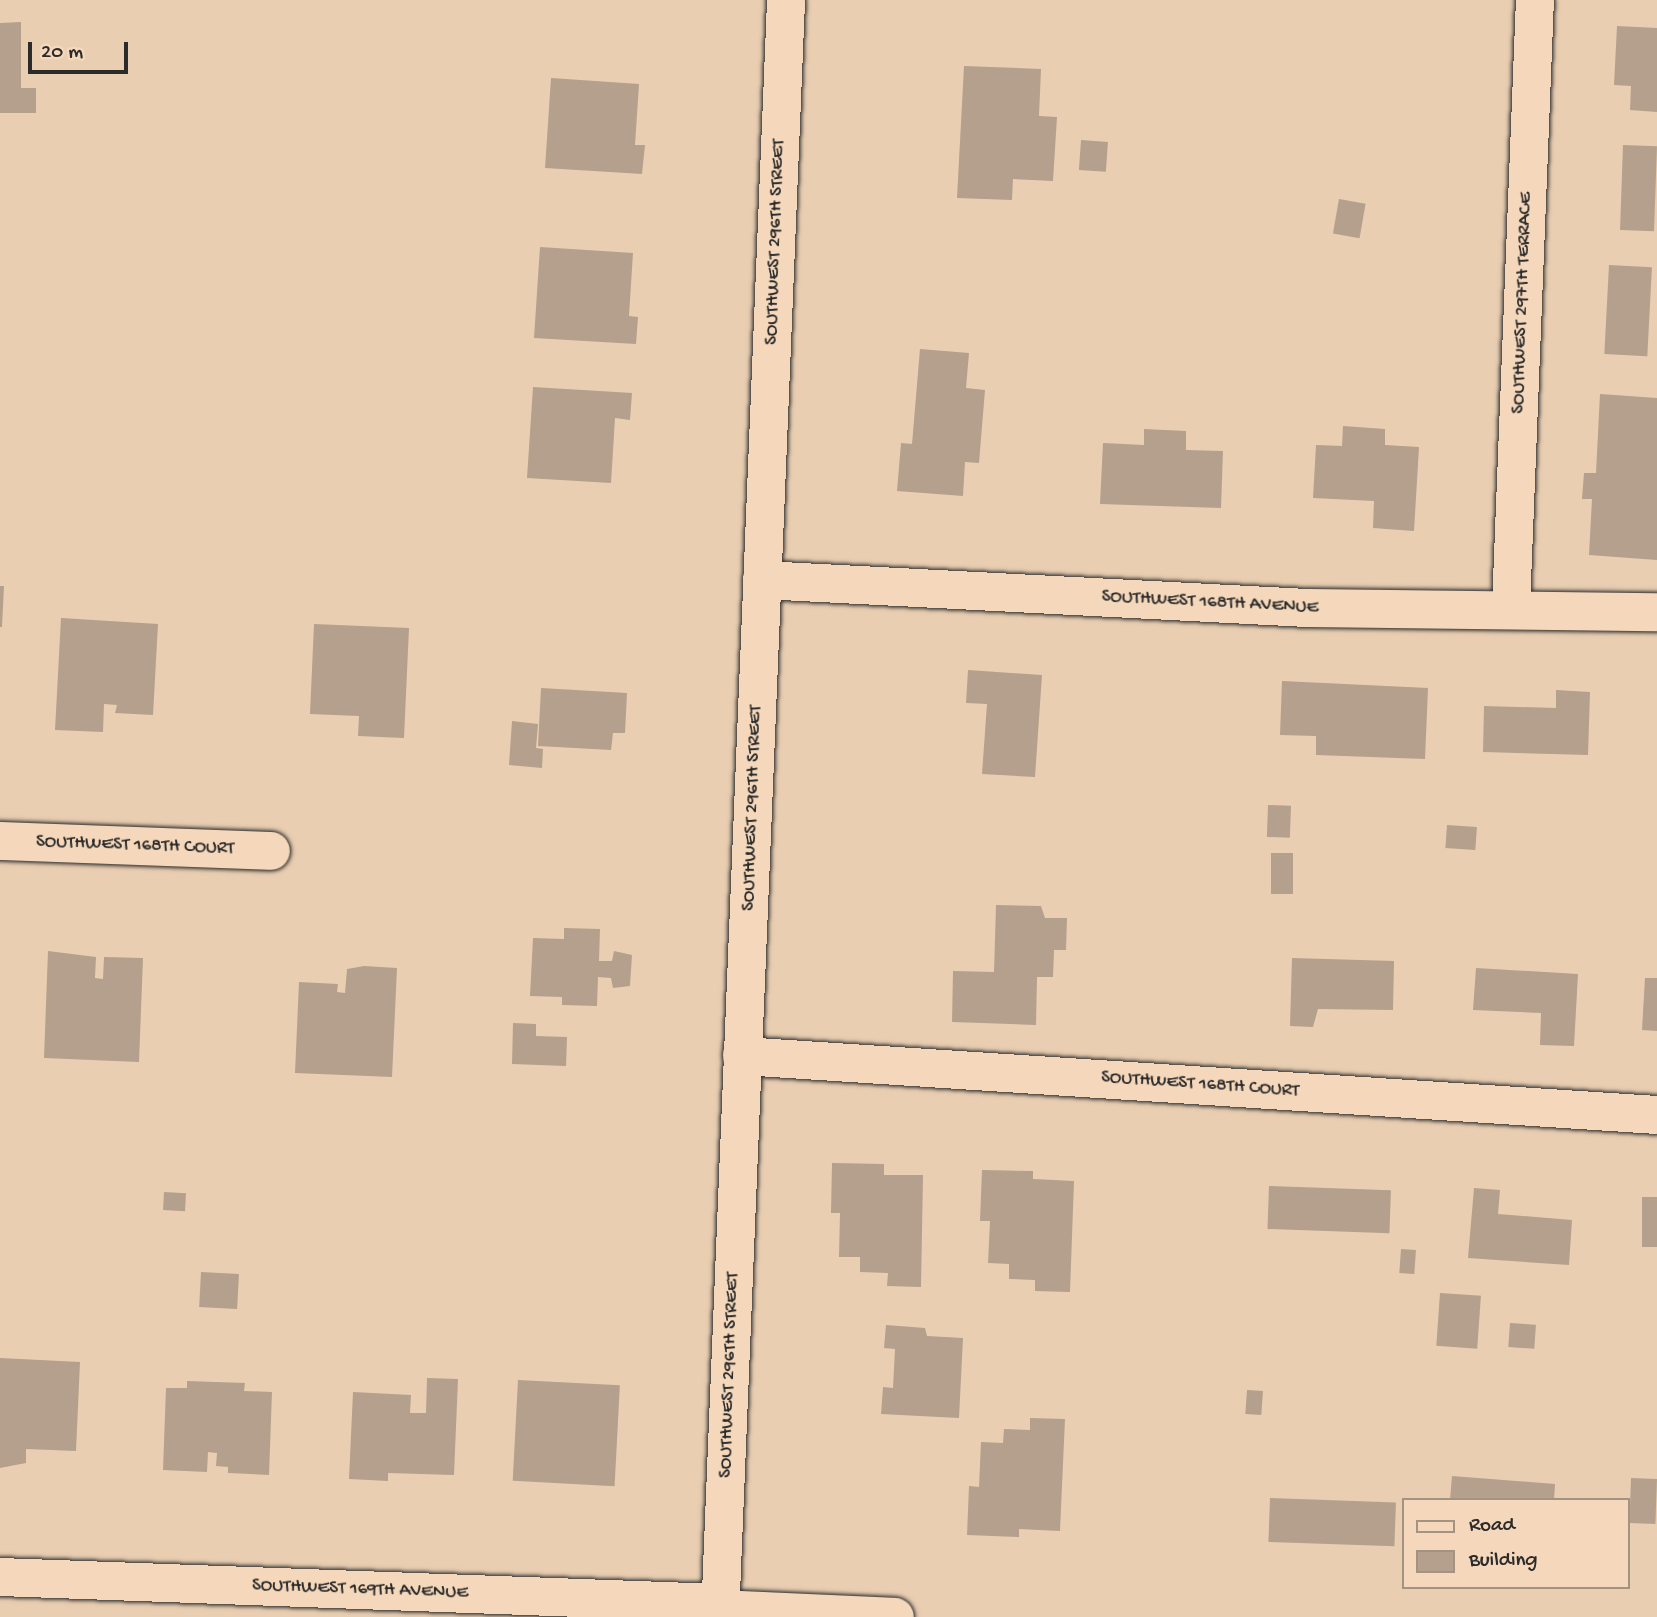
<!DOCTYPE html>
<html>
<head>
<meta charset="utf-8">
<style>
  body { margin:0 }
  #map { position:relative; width:1657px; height:1617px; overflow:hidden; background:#e9ceb2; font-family:"Gochi Hand",sans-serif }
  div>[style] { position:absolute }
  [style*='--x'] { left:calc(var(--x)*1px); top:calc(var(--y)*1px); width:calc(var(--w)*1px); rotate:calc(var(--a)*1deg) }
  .building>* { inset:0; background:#b4a08c; transform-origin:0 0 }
  .roads { filter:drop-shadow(0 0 2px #2b2b2b) drop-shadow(0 0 2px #2b2b2b) }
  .minor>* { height:38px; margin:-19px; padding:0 19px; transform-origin:19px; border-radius:19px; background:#f5d8bb }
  span { translate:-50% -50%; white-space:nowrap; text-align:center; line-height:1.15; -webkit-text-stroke:7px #f5d8bb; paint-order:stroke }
  .street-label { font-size:19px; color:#2b2b2b }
  .legend { position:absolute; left:1402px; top:1498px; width:228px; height:91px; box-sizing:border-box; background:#f5d8bb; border:2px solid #a49381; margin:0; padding:9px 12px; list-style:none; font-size:21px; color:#2b2b2b }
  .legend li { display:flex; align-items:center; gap:14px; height:35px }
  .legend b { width:35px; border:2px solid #a49381 }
  .scale { position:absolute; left:28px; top:42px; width:100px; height:32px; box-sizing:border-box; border:4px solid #2b2b2b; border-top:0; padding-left:9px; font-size:21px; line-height:24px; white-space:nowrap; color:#2b2b2b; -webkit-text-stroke:5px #f5d8bb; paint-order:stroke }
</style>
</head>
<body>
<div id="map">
  <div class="building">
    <div style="clip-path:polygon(21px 22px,21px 88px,36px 88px,36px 113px,0 113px,0 23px)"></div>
    <div style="clip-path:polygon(1617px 26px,1657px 28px,1657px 112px,1630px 110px,1631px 86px,1614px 85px)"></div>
    <div style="clip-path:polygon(964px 66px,1041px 69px,1039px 116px,1057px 117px,1053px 181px,1013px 179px,1012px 200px,957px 198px)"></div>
    <div style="clip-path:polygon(551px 78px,639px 84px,635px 145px,645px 145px,642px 174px,545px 168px)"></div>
    <div style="left:1081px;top:140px;width:27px;height:30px;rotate:4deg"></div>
    <div style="left:1623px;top:145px;width:34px;height:85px;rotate:2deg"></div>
    <div style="left:1339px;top:199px;width:27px;height:35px;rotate:10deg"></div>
    <div style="clip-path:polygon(540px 247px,633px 253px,629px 316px,638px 317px,636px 344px,534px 338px)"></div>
    <div style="left:1609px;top:265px;width:43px;height:89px;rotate:3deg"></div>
    <div style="clip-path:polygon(920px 349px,969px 353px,966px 388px,985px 390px,979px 463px,965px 462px,963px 496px,897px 491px,901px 443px,912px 444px)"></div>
    <div style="clip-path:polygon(533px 387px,632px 393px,630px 420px,615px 418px,611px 483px,527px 478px)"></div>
    <div style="clip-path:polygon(1600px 394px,1657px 398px,1657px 560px,1589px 555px,1592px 499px,1582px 499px,1584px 473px,1596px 473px)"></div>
    <div style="clip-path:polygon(1343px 426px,1385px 429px,1385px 445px,1419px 447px,1414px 531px,1373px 528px,1374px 501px,1313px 498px,1316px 445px,1342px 446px)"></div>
    <div style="clip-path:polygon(1144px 429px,1186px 431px,1186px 450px,1223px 451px,1221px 508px,1100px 504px,1103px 443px,1144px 445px)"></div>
    <div style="clip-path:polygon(0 586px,4px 586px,2px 627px,0 627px)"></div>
    <div style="clip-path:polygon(61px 618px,158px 624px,153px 715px,115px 713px,117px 705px,104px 704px,103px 732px,55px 730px)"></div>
    <div style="clip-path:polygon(314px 624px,409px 628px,404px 738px,358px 736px,359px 716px,310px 714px)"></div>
    <div style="clip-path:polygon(968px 670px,1042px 675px,1035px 777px,982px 774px,987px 704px,966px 703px)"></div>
    <div style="clip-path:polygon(1282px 681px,1428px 688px,1425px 759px,1316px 755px,1316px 736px,1280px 735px)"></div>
    <div style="clip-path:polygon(541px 688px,627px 693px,625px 733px,613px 733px,611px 750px,538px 746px)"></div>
    <div style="clip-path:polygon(1556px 690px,1590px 692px,1588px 755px,1483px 752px,1484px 706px,1556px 708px)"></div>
    <div style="clip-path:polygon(512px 721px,538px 724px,536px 748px,543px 749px,542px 768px,509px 765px)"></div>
    <div style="left:1268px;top:805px;width:23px;height:32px;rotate:2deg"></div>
    <div style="left:1447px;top:825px;width:30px;height:23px;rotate:4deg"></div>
    <div style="left:1271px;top:853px;width:22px;height:41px"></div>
    <div style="clip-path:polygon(996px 905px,1041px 906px,1045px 918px,1067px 918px,1066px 950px,1054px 950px,1053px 977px,1037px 977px,1036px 1025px,952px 1022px,953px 971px,994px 972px)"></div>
    <div style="clip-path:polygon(564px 928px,600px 929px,599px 961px,612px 961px,614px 951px,632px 955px,630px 986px,613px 988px,611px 978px,598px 977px,597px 1006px,562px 1005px,562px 997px,530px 996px,533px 938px,564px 939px)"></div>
    <div style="clip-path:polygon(48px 951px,96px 957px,95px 978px,103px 979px,104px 957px,143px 958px,139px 1062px,44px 1058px)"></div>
    <div style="clip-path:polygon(1292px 958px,1394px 961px,1393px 1010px,1318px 1009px,1313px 1027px,1290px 1026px)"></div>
    <div style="clip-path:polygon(364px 966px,397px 968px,392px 1077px,295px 1073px,299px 982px,338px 984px,337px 992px,345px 993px,347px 969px)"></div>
    <div style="clip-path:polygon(1476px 968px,1578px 974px,1574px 1046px,1540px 1045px,1541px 1013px,1473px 1010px)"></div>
    <div style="clip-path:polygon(1645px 978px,1657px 978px,1657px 1031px,1642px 1030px)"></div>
    <div style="clip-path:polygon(513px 1023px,536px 1024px,536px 1036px,567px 1037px,566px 1066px,512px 1064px)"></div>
    <div style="clip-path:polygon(832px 1163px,884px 1164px,884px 1175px,923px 1175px,921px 1287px,887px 1286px,888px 1273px,860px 1272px,860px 1257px,839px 1257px,840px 1213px,831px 1213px)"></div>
    <div style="clip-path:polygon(982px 1170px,1033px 1171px,1033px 1179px,1074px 1181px,1070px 1292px,1035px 1291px,1035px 1280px,1009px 1279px,1009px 1264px,988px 1263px,990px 1221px,980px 1221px)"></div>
    <div style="left:1269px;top:1186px;width:122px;height:43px;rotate:2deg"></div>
    <div style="clip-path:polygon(1474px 1188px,1500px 1190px,1498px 1214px,1572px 1220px,1569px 1265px,1468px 1258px)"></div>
    <div style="left:164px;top:1192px;width:22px;height:18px;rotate:3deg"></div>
    <div style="left:1642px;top:1197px;width:15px;height:50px"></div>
    <div style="left:1401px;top:1249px;width:15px;height:24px;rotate:4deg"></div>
    <div style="left:201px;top:1272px;width:38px;height:35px;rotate:3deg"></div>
    <div style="left:1440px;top:1293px;width:41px;height:53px;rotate:4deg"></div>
    <div style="left:1510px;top:1323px;width:26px;height:24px;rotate:4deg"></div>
    <div style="clip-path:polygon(886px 1325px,925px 1328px,927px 1336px,963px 1338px,959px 1418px,881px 1414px,883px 1387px,893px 1388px,895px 1349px,884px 1348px)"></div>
    <div style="clip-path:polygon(0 1358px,80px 1362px,76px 1451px,26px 1449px,26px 1463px,0 1468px)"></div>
    <div style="clip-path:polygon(427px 1378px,458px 1379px,454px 1475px,388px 1473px,388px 1481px,349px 1479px,353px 1392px,411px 1395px,410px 1413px,426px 1413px)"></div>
    <div style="left:518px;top:1380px;width:102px;height:101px;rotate:3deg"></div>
    <div style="clip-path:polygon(187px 1381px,245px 1383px,244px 1391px,272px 1392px,269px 1475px,228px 1473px,228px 1467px,216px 1466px,217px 1453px,208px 1452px,207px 1472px,163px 1470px,166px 1388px,187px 1388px)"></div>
    <div style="left:1247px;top:1390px;width:16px;height:24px;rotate:4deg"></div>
    <div style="clip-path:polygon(1030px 1418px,1065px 1419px,1060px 1531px,1019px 1529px,1019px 1537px,967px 1535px,969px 1486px,979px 1487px,981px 1442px,1003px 1443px,1004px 1429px,1030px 1430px)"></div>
    <div style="clip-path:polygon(1452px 1476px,1555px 1484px,1554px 1500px,1450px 1500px)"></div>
    <div style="left:1631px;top:1478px;width:26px;height:45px;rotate:2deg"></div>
    <div style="left:1270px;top:1498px;width:126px;height:44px;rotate:2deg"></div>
  </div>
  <div class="roads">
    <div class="minor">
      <div style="--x:762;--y:580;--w:546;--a:2.94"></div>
      <div style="--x:1307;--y:608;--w:350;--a:0.7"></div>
      <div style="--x:1511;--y:607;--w:607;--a:-87.74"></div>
      <div style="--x:0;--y:841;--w:271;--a:2.1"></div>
      <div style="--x:742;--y:1056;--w:917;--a:3.69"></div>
      <div style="--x:0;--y:1577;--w:720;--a:2.07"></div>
      <div style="--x:720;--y:1609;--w:175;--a:2.6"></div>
      <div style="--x:720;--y:1617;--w:1618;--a:-87.66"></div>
    </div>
  </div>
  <div class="street-label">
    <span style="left:776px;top:242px;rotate:-88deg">SOUTHWEST 296TH STREET</span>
    <span style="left:1523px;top:303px;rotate:-88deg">SOUTHWEST 297TH TERRACE</span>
    <span style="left:1210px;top:603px;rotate:3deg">SOUTHWEST 168TH AVENUE</span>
    <span style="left:753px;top:808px;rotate:-88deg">SOUTHWEST 296TH STREET</span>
    <span style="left:135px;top:846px;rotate:2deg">SOUTHWEST 168TH COURT</span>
    <span style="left:1200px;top:1085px;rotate:4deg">SOUTHWEST 168TH COURT</span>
    <span style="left:730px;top:1375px;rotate:-88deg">SOUTHWEST 296TH STREET</span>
    <span style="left:360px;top:1590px;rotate:2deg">SOUTHWEST 169TH AVENUE</span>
  </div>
  <ul class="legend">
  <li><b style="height:9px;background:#f5d8bb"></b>Road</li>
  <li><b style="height:19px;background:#b4a08c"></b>Building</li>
  </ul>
  <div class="scale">20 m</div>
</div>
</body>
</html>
